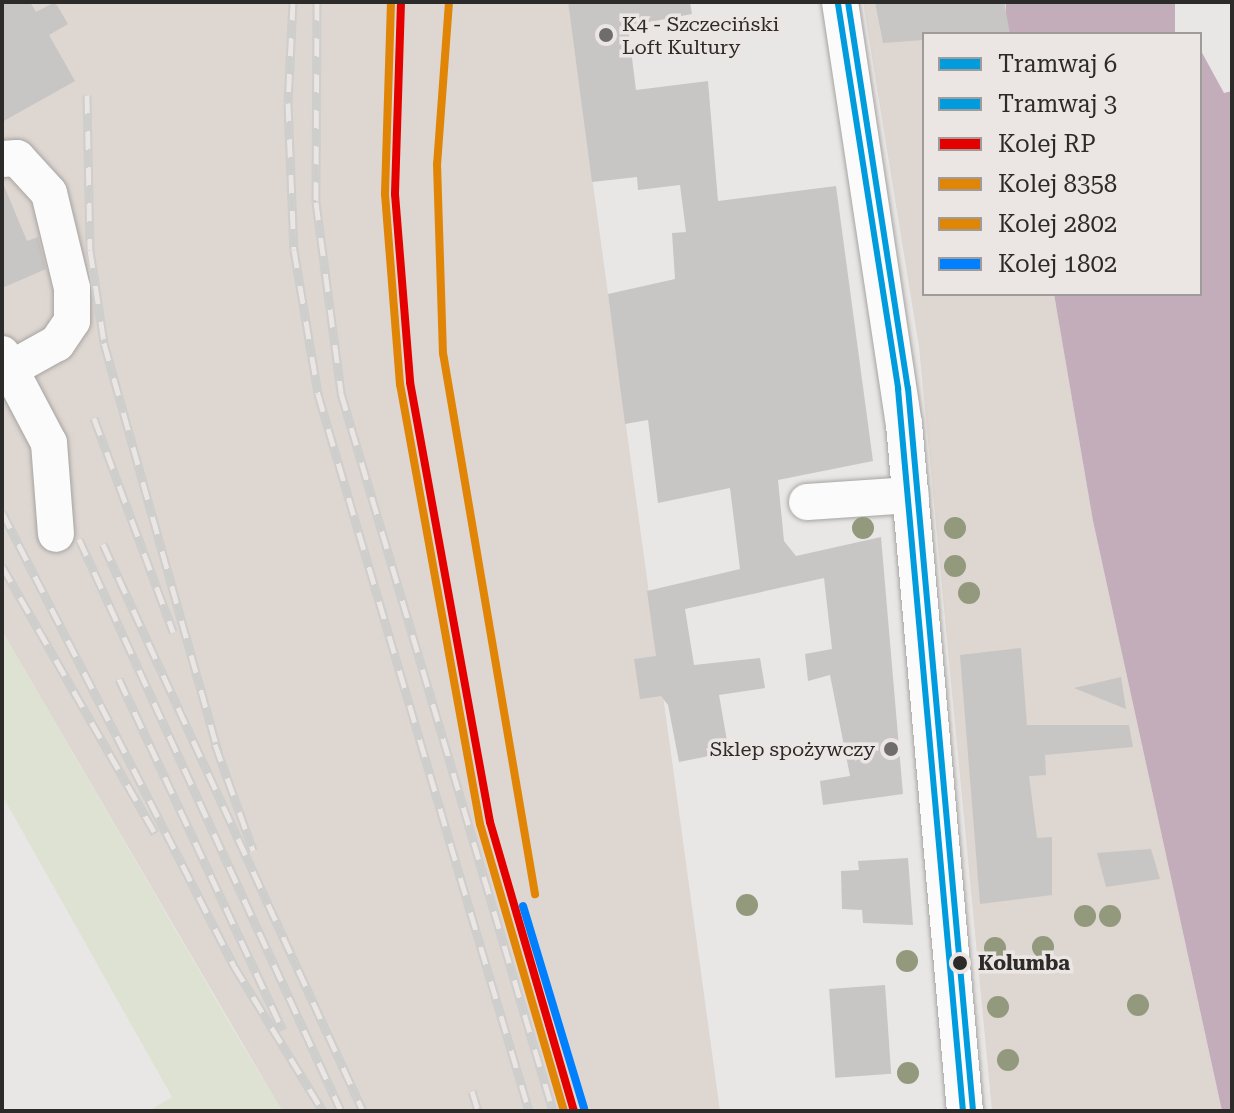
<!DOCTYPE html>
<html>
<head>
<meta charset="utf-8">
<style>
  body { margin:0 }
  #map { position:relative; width:1234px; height:1113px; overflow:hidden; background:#e9e7e5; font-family:"Roboto Serif",serif }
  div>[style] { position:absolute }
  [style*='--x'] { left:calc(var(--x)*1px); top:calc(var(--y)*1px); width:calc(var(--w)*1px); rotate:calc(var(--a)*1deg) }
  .built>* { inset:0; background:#ded6d1 }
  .green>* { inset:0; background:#dee2d3 }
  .water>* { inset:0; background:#c4adba; transform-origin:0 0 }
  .building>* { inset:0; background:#c7c6c5; transform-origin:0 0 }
  .roads { filter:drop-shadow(0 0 2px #a6a4a2) drop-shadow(0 0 2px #a6a4a2) }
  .minor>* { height:36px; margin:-18px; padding:0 18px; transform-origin:18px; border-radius:18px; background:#fcfbfb }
  .rail>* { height:9px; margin-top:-4.5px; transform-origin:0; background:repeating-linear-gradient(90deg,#ebe6e3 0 18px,#cececd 0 36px); box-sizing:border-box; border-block:2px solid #cececd }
  .rail-1>* { height:8px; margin:-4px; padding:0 4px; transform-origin:4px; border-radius:4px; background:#e50000 }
  .rail-2>* { height:8px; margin:-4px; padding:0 4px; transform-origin:4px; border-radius:4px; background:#e08506 }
  .rail-3>* { height:8px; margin:-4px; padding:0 4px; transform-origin:4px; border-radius:4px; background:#e08506 }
  .rail-4>* { height:8px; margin:-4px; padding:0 4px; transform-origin:4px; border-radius:4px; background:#0080ff }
  .tram-1>* { height:6px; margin:-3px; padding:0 3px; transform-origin:3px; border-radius:3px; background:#009cdd }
  .tram-2>* { height:6px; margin:-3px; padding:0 3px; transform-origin:3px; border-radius:3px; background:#009cdd }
  .trees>* { width:22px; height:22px; margin:-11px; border-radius:50%; background:#93997c }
  .dots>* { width:22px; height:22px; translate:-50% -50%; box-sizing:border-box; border:4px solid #ebe6e3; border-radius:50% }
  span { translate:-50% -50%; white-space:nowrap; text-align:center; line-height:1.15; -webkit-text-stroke:7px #ebe6e3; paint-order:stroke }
  .poi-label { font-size:20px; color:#2d2b2a }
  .left { translate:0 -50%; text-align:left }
  .right { translate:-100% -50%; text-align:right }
  .stop-label { font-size:20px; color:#2d2b2a; font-weight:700 }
  .frame { position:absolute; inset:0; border:4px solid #2d2b2a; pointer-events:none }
  .legend { position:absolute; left:922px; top:32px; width:280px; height:264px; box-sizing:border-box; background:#ebe6e3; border:2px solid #9f9b99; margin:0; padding:10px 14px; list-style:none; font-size:24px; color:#2d2b2a }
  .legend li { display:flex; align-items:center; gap:16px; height:40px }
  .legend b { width:40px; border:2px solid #9f9b99 }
</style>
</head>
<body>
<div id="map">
  <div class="built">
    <div style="clip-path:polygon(2px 2px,568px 2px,720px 1111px,282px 1111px,2px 631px)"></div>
    <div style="clip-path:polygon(863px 2px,1006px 2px,1011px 34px,924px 34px,924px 294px,1054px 294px,1093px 521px,1222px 1111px,992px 1111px,919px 347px)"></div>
  </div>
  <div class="green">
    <div style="clip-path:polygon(2px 631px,237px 1036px,282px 1111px,149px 1111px,172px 1097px,2px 795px)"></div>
  </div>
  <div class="water">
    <div style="left:1006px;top:2px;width:169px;height:32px"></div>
    <div style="clip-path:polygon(1200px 49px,1224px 93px,1232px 91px,1232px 1111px,1222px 1111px,1093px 521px,1054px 294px,1200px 294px)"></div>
  </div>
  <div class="building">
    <div style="clip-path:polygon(2px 2px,30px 2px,36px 12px,55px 2px,68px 24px,49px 35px,75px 81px,2px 122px)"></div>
    <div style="clip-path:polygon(568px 2px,690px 2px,692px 14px,628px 26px,636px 90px,708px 81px,718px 201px,836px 186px,873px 461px,778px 480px,784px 541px,796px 556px,881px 537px,903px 794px,823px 805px,820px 781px,850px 776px,830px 675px,808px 681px,805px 654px,832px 649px,824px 578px,685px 609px,694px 665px,760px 658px,765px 688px,719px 695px,729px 752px,679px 762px,668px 705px,661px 696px,640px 699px,634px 659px,656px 656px,647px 591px,740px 569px,730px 488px,658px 503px,648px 420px,625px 424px,608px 294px,675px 279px,672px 233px,686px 232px,680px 185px,638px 190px,637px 177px,592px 182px)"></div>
    <div style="clip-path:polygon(875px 2px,1004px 2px,1010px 34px,924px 34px,924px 40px,883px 43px)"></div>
    <div style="clip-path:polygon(2px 181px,27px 241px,38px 237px,46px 269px,2px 288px)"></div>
    <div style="clip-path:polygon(1021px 648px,1027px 725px,1129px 725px,1133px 747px,1045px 755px,1046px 775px,1029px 776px,1037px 838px,1052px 837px,1052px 895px,980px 904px,960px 655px)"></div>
    <div style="clip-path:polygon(1121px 677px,1126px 709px,1074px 688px)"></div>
    <div style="clip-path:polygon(1151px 849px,1160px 879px,1106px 887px,1097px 853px)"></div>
    <div style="clip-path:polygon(908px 858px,913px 925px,863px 923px,862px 910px,842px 909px,841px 871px,859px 870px,858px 861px)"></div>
    <div style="left:885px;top:985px;width:89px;height:56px;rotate:86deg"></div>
  </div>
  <div class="roads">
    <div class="minor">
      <div style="--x:840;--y:2;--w:427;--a:81.4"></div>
      <div style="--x:904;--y:424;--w:690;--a:84.93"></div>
      <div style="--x:2;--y:159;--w:15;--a:-4"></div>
      <div style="--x:17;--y:158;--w:47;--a:47.6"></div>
      <div style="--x:49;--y:193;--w:98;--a:76.4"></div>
      <div style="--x:72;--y:288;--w:33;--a:90"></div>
      <div style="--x:72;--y:321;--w:27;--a:124"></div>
      <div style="--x:57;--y:343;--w:54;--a:151"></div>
      <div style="--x:2;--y:354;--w:101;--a:62.2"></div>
      <div style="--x:49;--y:443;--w:91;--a:85.6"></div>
      <div style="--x:807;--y:502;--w:104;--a:-3.9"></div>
    </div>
  </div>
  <div class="rail">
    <div style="--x:293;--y:2;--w:101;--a:92.8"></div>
    <div style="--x:288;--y:103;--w:147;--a:87.7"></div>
    <div style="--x:294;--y:250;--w:146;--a:80.5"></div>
    <div style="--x:318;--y:394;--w:747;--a:73.6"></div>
    <div style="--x:317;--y:2;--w:200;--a:90.3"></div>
    <div style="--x:316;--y:202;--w:193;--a:82.5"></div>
    <div style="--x:341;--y:393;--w:749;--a:73.55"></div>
    <div style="--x:87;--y:95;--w:155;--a:88.9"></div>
    <div style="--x:90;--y:250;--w:94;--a:81.4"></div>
    <div style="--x:104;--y:343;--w:427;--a:74.4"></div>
    <div style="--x:94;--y:418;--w:228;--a:69.7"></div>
    <div style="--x:2;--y:512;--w:510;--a:62.93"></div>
    <div style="--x:234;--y:966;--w:170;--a:58.5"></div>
    <div style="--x:79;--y:539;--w:629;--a:65.39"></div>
    <div style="--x:103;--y:544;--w:624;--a:65.37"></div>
    <div style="--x:2;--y:566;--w:308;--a:60.2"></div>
    <div style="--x:119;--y:679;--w:387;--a:65"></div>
    <div style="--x:215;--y:744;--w:113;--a:70.3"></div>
    <div style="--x:472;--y:1091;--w:21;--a:73"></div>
  </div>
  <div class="rail-1">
    <div style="--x:401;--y:2;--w:192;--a:91.8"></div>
    <div style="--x:395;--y:194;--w:189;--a:85.4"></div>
    <div style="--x:410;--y:382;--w:447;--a:79.7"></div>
    <div style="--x:490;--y:822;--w:301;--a:73.8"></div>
  </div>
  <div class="rail-2">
    <div style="--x:391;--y:2;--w:192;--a:91.8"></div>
    <div style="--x:385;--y:194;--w:191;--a:85.5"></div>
    <div style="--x:400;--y:384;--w:447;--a:79.7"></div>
    <div style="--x:480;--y:824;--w:299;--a:73.7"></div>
  </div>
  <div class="rail-3">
    <div style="--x:449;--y:2;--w:162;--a:94.2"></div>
    <div style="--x:437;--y:164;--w:189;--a:88.2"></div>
    <div style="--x:443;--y:353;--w:549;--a:80.35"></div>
  </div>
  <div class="rail-4">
    <div style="--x:523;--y:906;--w:211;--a:73.2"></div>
  </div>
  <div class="tram-1">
    <div style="--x:848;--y:2;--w:391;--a:81.2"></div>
    <div style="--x:908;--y:388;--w:726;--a:84.86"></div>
  </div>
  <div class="tram-2">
    <div style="--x:838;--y:4;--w:390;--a:81.1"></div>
    <div style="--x:898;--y:389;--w:725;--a:84.86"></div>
  </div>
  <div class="trees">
    <div style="left:863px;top:528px"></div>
    <div style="left:955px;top:528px"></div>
    <div style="left:955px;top:566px"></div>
    <div style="left:969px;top:593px"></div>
    <div style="left:747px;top:905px"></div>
    <div style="left:1085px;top:916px"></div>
    <div style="left:1110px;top:916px"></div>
    <div style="left:1043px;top:947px"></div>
    <div style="left:995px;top:948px"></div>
    <div style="left:907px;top:961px"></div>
    <div style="left:1138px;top:1005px"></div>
    <div style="left:998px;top:1007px"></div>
    <div style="left:1008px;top:1060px"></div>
    <div style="left:908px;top:1073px"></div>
  </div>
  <div class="dots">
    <div style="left:606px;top:35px;background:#6f6d6b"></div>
    <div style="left:891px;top:749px;background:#6f6d6b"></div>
    <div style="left:960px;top:963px;background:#2d2b2a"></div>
  </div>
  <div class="poi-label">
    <span class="left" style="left:622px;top:36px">K4 - Szczeciński<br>Loft Kultury</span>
    <span class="right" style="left:875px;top:749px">Sklep spożywczy</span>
  </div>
  <div class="stop-label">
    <span class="left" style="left:978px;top:963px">Kolumba</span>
  </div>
  <div class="frame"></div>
  <ul class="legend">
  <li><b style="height:10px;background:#009cdd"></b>Tramwaj 6</li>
  <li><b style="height:10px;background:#009cdd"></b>Tramwaj 3</li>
  <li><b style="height:10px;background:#e50000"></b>Kolej RP</li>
  <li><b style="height:10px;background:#e08506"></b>Kolej 8358</li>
  <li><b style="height:10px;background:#e08506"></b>Kolej 2802</li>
  <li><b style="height:10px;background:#0080ff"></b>Kolej 1802</li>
  </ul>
</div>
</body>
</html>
